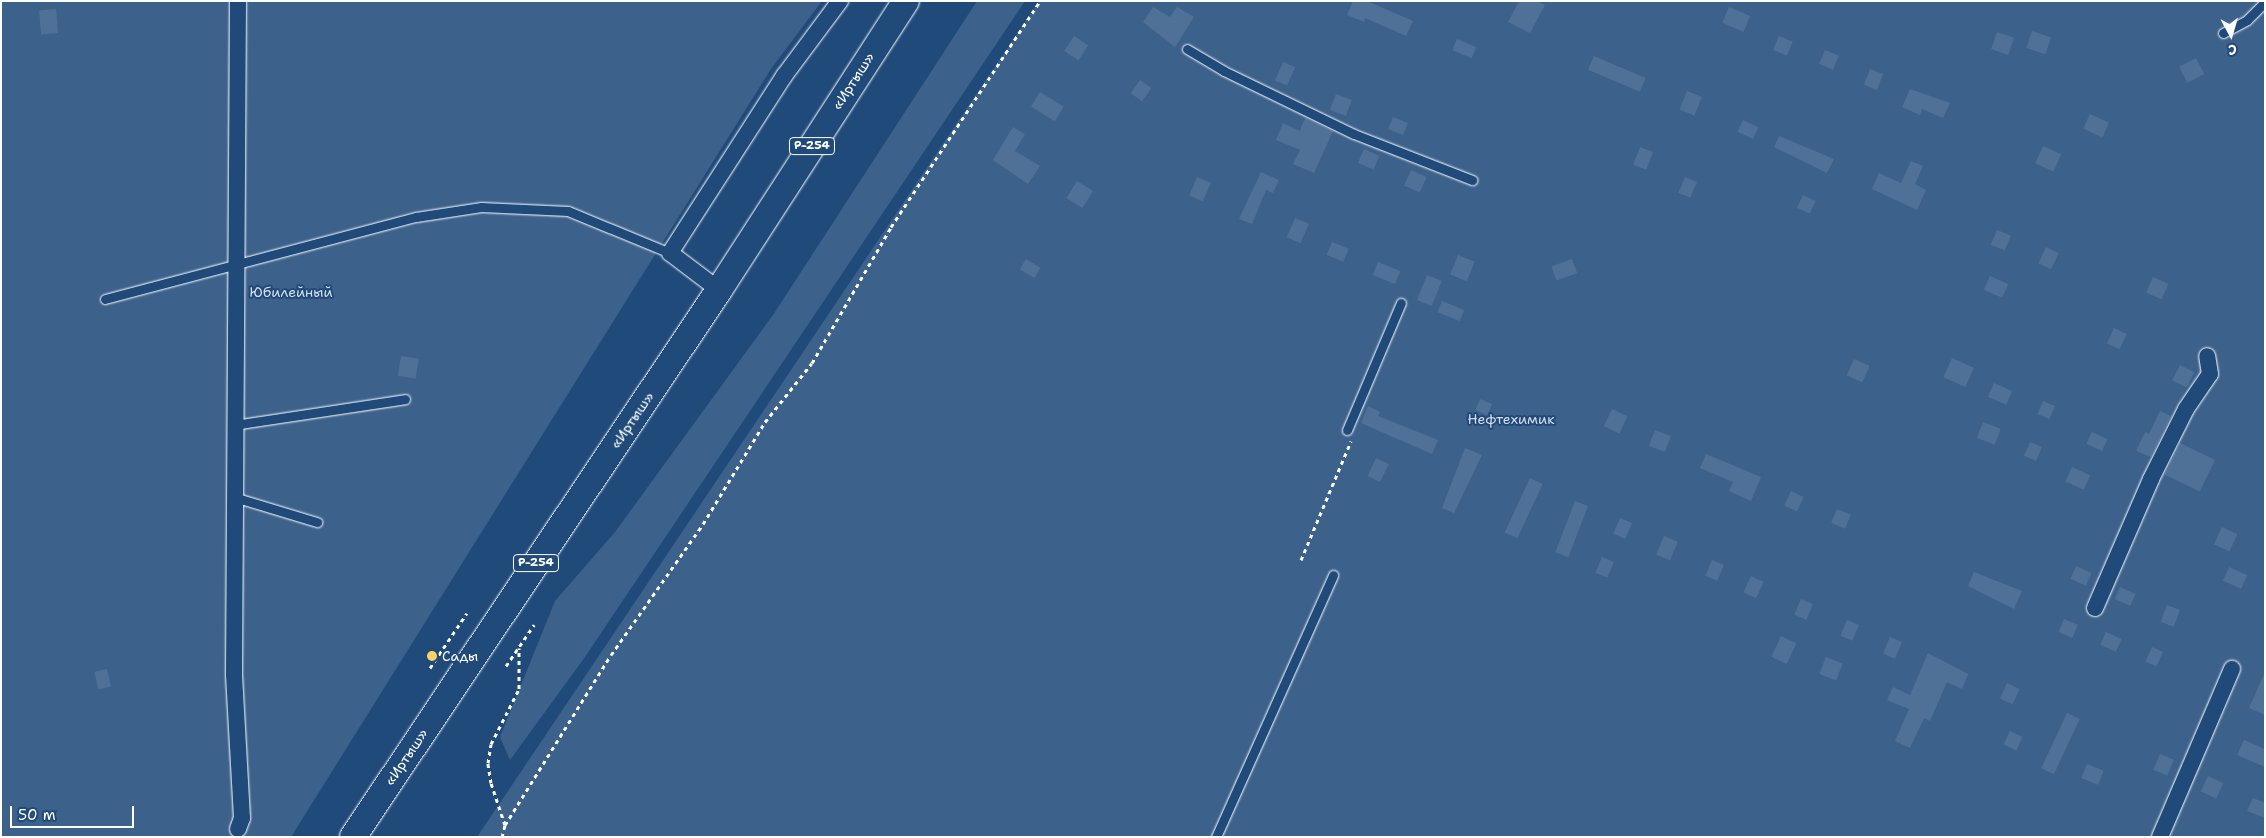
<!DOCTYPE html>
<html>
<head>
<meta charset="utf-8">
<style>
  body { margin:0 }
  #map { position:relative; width:2266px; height:838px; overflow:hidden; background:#1f4a7a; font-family:"Shantell Sans",sans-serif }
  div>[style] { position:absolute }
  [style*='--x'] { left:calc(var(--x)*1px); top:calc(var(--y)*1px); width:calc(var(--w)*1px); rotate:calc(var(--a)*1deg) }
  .green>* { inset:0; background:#3c618b }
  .building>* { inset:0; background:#507197; transform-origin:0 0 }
  .path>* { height:3px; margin-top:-1.5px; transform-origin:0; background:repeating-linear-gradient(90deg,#fff 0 4px,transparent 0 8px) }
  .roads { filter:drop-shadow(0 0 1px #fff) drop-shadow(0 0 1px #fff) }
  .lane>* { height:9px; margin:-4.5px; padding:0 4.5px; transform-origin:4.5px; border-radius:4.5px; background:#1f4a7a }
  .street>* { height:16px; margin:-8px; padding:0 8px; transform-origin:8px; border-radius:8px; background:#1f4a7a }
  .primary>* { height:26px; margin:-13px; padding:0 13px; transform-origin:13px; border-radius:13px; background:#1f4a7a }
  .dots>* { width:14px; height:14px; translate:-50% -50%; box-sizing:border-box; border:2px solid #1f4a7a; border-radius:50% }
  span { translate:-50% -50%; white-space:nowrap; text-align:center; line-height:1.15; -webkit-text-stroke:4px #1f4a7a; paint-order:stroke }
  .shield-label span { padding:1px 4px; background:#1f4a7a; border:1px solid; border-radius:4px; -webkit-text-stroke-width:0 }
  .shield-label { font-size:12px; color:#fff; font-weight:700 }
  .street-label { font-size:14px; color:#fff }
  .park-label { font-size:14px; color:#d8dfe8 }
  .poi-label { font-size:14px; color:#fff }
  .left { translate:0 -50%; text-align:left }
  .frame { position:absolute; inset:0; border:2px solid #fff; pointer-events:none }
  .north { position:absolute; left:2206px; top:10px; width:50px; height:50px; -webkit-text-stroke:4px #1f4a7a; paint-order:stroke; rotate:174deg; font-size:14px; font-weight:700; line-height:20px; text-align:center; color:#fff }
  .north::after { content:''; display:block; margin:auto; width:18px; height:22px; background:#fff; clip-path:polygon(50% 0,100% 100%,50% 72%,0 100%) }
  .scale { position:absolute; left:10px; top:806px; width:124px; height:22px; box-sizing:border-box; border:2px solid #fff; border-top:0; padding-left:6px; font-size:15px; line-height:18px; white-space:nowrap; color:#fff; -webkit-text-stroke:4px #1f4a7a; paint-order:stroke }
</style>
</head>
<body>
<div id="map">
  <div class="green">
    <div style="clip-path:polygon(1px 1px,822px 1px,771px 69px,291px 837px,1px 837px)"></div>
    <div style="clip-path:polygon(977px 1px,1025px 1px,585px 657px,510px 760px,500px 737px,555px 601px,615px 532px,773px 315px)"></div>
    <div style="clip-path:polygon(1039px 1px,2265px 1px,2265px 837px,477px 837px)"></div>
  </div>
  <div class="building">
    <div style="clip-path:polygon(1353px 1px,1367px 1px,1413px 21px,1406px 36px,1365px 18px,1364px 22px,1347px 15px)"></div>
    <div style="clip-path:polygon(1519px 1px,1537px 1px,1545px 5px,1530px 33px,1508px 22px)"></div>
    <div style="clip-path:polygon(1153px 7px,1170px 17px,1177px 7px,1194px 17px,1175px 47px,1143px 22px)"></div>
    <div style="left:1729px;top:7px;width:23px;height:17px;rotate:23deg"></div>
    <div style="left:56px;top:9px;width:24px;height:17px;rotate:85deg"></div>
    <div style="left:2032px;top:31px;width:20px;height:18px;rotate:18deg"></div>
    <div style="left:1997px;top:32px;width:18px;height:18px;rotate:19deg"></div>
    <div style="left:1074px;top:36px;width:17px;height:18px;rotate:33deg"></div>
    <div style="left:1779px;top:36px;width:15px;height:15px;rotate:23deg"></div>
    <div style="left:1457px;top:39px;width:21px;height:12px;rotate:23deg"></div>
    <div style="left:1825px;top:50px;width:15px;height:15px;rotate:23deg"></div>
    <div style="left:1594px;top:56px;width:56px;height:15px;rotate:23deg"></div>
    <div style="left:2196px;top:58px;width:18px;height:19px;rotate:63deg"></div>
    <div style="left:1283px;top:62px;width:13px;height:20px;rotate:23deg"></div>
    <div style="left:1870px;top:69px;width:14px;height:17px;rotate:21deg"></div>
    <div style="left:1140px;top:80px;width:14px;height:16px;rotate:36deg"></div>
    <div style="clip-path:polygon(1910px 89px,1950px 103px,1943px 118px,1922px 109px,1920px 115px,1902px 107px)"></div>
    <div style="left:1687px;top:91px;width:16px;height:20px;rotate:22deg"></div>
    <div style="left:1040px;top:92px;width:28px;height:17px;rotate:32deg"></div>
    <div style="left:1336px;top:94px;width:17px;height:17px;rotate:21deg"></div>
    <div style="left:2090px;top:114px;width:21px;height:16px;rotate:25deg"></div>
    <div style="left:1393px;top:117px;width:16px;height:13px;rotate:22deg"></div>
    <div style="clip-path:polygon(1305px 118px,1333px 131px,1314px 173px,1293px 164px,1300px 150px,1276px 140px,1283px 123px,1300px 131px)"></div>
    <div style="left:1743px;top:120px;width:17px;height:13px;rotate:25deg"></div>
    <div style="clip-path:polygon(1013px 127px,1025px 134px,1015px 151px,1040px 166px,1028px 184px,993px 160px)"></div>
    <div style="clip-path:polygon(1779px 136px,1834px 159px,1827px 173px,1774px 147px)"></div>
    <div style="left:2043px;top:146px;width:20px;height:19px;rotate:24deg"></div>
    <div style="left:1640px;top:147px;width:14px;height:19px;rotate:21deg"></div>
    <div style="left:1364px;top:149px;width:17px;height:15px;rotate:24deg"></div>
    <div style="clip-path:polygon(1911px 161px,1923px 166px,1915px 184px,1926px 190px,1917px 210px,1872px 189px,1879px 173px,1901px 183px)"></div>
    <div style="left:1411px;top:170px;width:17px;height:17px;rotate:24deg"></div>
    <div style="clip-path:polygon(1261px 172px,1279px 180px,1273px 193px,1266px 190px,1252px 224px,1239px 219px)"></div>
    <div style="left:1197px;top:177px;width:15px;height:20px;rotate:23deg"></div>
    <div style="left:1685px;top:177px;width:13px;height:17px;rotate:23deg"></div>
    <div style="left:1077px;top:181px;width:19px;height:20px;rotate:32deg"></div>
    <div style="left:1803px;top:195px;width:14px;height:14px;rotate:25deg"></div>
    <div style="left:1295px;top:218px;width:15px;height:21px;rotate:23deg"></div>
    <div style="left:1997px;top:230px;width:15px;height:16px;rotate:23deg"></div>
    <div style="left:1332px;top:242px;width:18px;height:14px;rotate:22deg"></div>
    <div style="left:2046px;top:247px;width:14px;height:18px;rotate:25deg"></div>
    <div style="left:1458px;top:255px;width:18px;height:21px;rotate:22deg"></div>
    <div style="left:1026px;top:259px;width:17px;height:12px;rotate:31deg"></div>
    <div style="left:1572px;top:259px;width:15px;height:22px;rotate:70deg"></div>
    <div style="left:1378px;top:262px;width:24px;height:14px;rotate:22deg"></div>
    <div style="left:1427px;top:275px;width:16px;height:27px;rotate:22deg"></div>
    <div style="left:1990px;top:276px;width:20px;height:15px;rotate:24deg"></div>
    <div style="left:2153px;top:277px;width:17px;height:17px;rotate:24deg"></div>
    <div style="left:1442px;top:301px;width:24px;height:12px;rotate:22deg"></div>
    <div style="left:2114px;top:328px;width:14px;height:17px;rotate:25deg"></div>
    <div style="left:401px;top:356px;width:18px;height:20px;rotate:9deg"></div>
    <div style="left:1952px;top:358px;width:24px;height:21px;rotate:24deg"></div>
    <div style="left:1854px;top:359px;width:17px;height:18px;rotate:24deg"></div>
    <div style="left:2180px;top:365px;width:16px;height:17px;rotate:27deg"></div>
    <div style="left:1994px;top:383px;width:20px;height:15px;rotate:24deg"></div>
    <div style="left:1480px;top:399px;width:13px;height:12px;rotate:23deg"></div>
    <div style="left:2043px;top:401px;width:13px;height:14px;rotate:23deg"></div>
    <div style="clip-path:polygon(1368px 406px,1380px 412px,1378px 416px,1438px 440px,1432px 454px,1361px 423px)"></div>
    <div style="left:1612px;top:409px;width:17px;height:19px;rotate:25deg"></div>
    <div style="clip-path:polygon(2160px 411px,2171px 416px,2151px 457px,2136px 451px,2145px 432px,2149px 434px)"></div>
    <div style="left:1983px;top:422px;width:19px;height:17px;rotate:21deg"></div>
    <div style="left:1655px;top:430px;width:17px;height:17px;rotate:21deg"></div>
    <div style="left:2092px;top:432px;width:17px;height:13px;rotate:25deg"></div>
    <div style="left:2030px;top:442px;width:13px;height:15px;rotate:23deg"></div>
    <div style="left:2180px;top:443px;width:39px;height:35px;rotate:26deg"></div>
    <div style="clip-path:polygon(1465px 448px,1482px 455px,1454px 513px,1442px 508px)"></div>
    <div style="clip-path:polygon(1706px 454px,1761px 477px,1751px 501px,1729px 491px,1733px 482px,1700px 468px)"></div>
    <div style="left:1376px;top:458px;width:14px;height:20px;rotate:25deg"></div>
    <div style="left:2072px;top:467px;width:20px;height:16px;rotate:24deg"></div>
    <div style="left:1530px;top:478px;width:14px;height:60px;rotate:25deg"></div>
    <div style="left:1791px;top:491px;width:14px;height:16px;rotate:25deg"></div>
    <div style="left:1575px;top:501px;width:14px;height:55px;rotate:21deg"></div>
    <div style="left:1837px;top:509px;width:15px;height:15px;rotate:23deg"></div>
    <div style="left:1620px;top:518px;width:13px;height:17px;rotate:23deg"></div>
    <div style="left:2222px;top:527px;width:17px;height:19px;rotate:25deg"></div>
    <div style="left:1664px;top:536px;width:15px;height:20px;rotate:23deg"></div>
    <div style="left:1602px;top:557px;width:13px;height:17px;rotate:23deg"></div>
    <div style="left:1712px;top:560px;width:13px;height:17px;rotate:23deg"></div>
    <div style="left:2076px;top:566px;width:17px;height:14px;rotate:24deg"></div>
    <div style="left:2229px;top:567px;width:20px;height:15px;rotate:24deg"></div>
    <div style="clip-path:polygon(1974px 572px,2022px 591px,2014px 609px,1968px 586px)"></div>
    <div style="left:1751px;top:576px;width:14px;height:18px;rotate:25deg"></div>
    <div style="left:2120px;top:587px;width:17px;height:13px;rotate:24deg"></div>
    <div style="left:1801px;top:599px;width:13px;height:17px;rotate:23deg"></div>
    <div style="left:2167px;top:605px;width:14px;height:18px;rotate:21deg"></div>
    <div style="left:2064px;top:619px;width:15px;height:14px;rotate:23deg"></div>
    <div style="left:1847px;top:620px;width:13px;height:17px;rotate:23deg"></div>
    <div style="left:2106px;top:632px;width:17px;height:14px;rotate:24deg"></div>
    <div style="left:1781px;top:636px;width:17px;height:23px;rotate:25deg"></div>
    <div style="left:1890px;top:637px;width:13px;height:18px;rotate:23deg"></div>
    <div style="left:2152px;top:647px;width:12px;height:16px;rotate:24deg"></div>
    <div style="clip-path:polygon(1928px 653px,1968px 674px,1962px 689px,1947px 682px,1930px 721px,1924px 718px,1910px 748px,1895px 741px,1909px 709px,1887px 700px,1893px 687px,1910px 695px)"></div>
    <div style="left:1826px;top:657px;width:18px;height:18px;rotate:22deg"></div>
    <div style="left:107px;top:669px;width:18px;height:13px;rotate:77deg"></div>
    <div style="clip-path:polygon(2265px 672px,2265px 715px,2249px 708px)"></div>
    <div style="left:2007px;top:683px;width:14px;height:17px;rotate:25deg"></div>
    <div style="left:2067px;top:713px;width:14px;height:61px;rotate:25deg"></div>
    <div style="left:2010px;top:731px;width:14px;height:15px;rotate:25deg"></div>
    <div style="clip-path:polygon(2244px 740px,2265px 749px,2265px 767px,2237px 755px)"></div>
    <div style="left:2160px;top:754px;width:15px;height:17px;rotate:23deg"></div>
    <div style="left:2087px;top:764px;width:18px;height:15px;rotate:22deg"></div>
    <div style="left:2208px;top:776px;width:17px;height:17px;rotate:25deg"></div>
    <div style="clip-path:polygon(2253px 798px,2265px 803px,2265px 818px,2247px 811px)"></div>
  </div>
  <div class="path">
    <div style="--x:1301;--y:560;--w:129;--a:-67.2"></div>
    <div style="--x:506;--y:666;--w:50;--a:-55.7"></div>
    <div style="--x:430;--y:668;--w:66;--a:-56.1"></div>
    <div style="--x:505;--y:825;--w:44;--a:-108.4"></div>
    <div style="--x:491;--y:783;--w:20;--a:-99"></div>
    <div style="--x:488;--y:763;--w:19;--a:-81"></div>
    <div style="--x:491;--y:744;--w:62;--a:-63"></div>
    <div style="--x:519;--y:689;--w:41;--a:-90"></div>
    <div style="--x:502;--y:837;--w:12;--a:-76"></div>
    <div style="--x:505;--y:825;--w:200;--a:-58.1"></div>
    <div style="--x:611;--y:655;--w:160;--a:-54.9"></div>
    <div style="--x:703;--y:524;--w:119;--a:-58.7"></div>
    <div style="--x:765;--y:422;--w:75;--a:-51.5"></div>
    <div style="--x:812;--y:363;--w:157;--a:-59.8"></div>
    <div style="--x:891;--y:227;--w:271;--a:-56.6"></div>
  </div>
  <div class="roads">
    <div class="lane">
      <div style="--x:2223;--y:33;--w:27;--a:-28"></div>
      <div style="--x:2247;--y:20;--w:24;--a:-45"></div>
      <div style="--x:1187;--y:49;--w:43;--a:30.7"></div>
      <div style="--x:1224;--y:71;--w:144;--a:25.9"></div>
      <div style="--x:1354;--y:134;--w:127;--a:21.3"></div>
      <div style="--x:105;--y:299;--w:322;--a:-14.8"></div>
      <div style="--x:416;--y:217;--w:66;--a:-8.7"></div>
      <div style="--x:481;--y:207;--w:87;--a:2.6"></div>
      <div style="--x:568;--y:211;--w:110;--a:22.4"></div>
      <div style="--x:234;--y:425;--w:173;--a:-8.6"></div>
      <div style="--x:1347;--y:430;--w:138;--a:-67"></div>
      <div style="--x:234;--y:497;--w:87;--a:16.8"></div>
      <div style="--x:1216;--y:837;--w:287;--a:-65.9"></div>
    </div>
    <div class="street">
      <div style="--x:719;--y:290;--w:61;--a:-142.9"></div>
      <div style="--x:670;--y:253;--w:211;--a:-57.2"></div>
      <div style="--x:784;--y:76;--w:94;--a:-53.3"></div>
      <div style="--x:2095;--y:608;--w:141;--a:-66.5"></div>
      <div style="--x:2151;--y:479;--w:78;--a:-63.4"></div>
      <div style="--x:2186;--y:409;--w:42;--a:-55.6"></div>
      <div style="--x:2210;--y:374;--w:18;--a:-99"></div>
      <div style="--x:238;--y:829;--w:12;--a:-70"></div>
      <div style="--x:242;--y:818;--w:144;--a:-93.2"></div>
      <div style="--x:234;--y:674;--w:673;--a:-89.66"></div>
      <div style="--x:2160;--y:837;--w:183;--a:-66.8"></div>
    </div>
    <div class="primary">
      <div style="--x:353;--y:837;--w:658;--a:-56.21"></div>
      <div style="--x:719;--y:290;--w:344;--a:-57.1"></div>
    </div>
  </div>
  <div class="dots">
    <div style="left:432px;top:656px;background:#ffd166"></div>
  </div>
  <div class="shield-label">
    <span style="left:812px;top:146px">Р-254</span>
    <span style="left:536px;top:563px">Р-254</span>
  </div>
  <div class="street-label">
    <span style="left:853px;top:81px;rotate:-57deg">«Иртыш»</span>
    <span style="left:632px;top:420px;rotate:-56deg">«Иртыш»</span>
    <span style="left:406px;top:757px;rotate:-56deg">«Иртыш»</span>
  </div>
  <div class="park-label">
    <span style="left:291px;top:292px">Юбилейный</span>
    <span style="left:1511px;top:419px">Нефтехимик</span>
  </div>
  <div class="poi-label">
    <span class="left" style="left:442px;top:656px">Сады</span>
  </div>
  <div class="frame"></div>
  <div class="north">С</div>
  <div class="scale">50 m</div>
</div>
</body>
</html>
